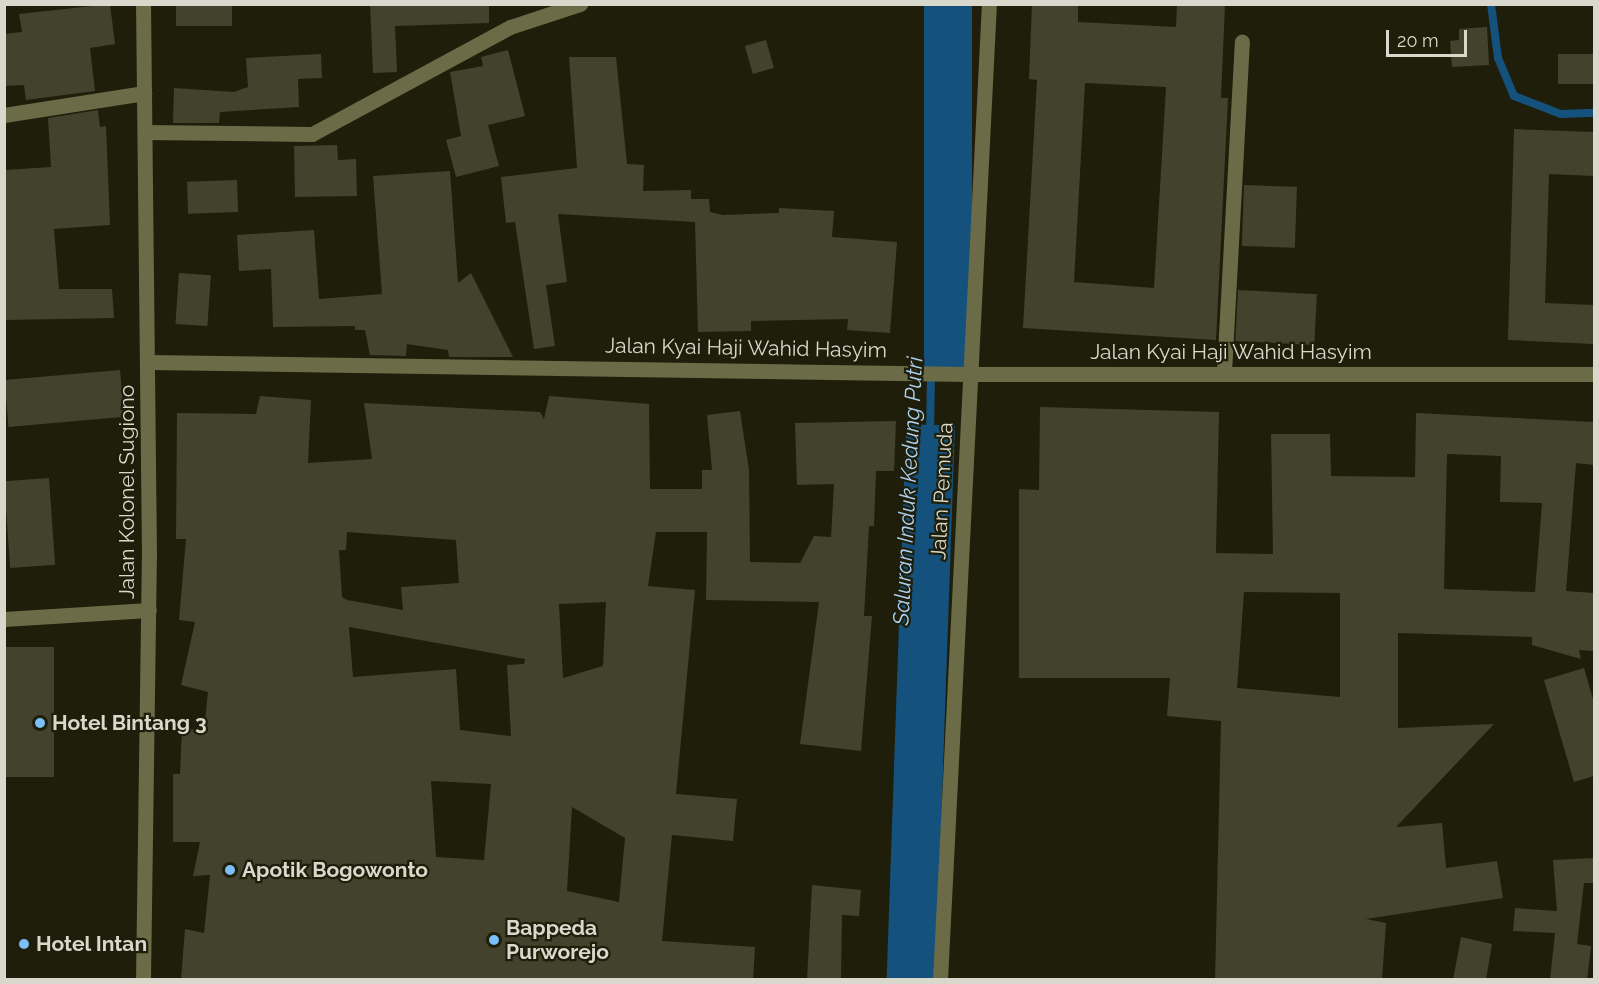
<!DOCTYPE html>
<html>
<head>
<meta charset="utf-8">
<style>
  body { margin:0 }
  #map { position:relative; width:1599px; height:984px; overflow:hidden; background:#1e1e0b; font-family:Raleway,sans-serif }
  div>[style] { position:absolute }
  [style*='--x'] { left:calc(var(--x)*1px); top:calc(var(--y)*1px); width:calc(var(--w)*1px); rotate:calc(var(--a)*1deg) }
  .water>* { inset:0; background:#14517d; transform-origin:0 0 }
  .stream>* { height:8px; margin:-4px; padding:0 4px; transform-origin:4px; border-radius:4px; background:#14517d }
  .building>* { inset:0; background:#42422d; transform-origin:0 0 }
  .minor>* { height:15px; margin:-7.5px; padding:0 7.5px; transform-origin:7.5px; border-radius:7.5px; background:#6b6b47 }
  .dots>* { width:16px; height:16px; translate:-50% -50%; box-sizing:border-box; border:3px solid #1e1e0b; border-radius:50% }
  span { translate:-50% -50%; white-space:nowrap; text-align:center; line-height:1.15; -webkit-text-stroke:4.5px #1e1e0b; paint-order:stroke }
  .street-label { font-size:21px; color:#d8d9cc }
  .poi-label { font-size:21px; color:#d8d9cc; font-weight:700 }
  .left { translate:0 -50%; text-align:left }
  .water-label { font-size:22px; color:#add1f1; font-style:italic }
  .frame { position:absolute; inset:0; border:6px solid #d8d9cc; pointer-events:none }
  .scale { position:absolute; left:1386px; top:30px; width:81px; height:27px; box-sizing:border-box; border:3px solid #d8d9cc; border-top:0; padding-left:8px; font-size:18px; line-height:21px; white-space:nowrap; color:#d8d9cc; -webkit-text-stroke:4px #1e1e0b; paint-order:stroke }
</style>
</head>
<body>
<div id="map">
  <div class="water">
    <div style="left:924px;top:5px;width:48px;height:364px"></div>
    <div style="left:906px;top:424px;width:49px;height:557px;rotate:2deg"></div>
  </div>
  <div class="stream">
    <div style="--x:1491;--y:4;--w:54;--a:82.6"></div>
    <div style="--x:1498;--y:58;--w:41;--a:67.2"></div>
    <div style="--x:1514;--y:96;--w:50;--a:21"></div>
    <div style="--x:1561;--y:114;--w:33;--a:-2"></div>
    <div style="--x:930;--y:436;--w:65;--a:-89.1"></div>
  </div>
  <div class="building">
    <div style="clip-path:polygon(110px 4px,115px 44px,90px 48px,95px 91px,26px 100px,24px 85px,4px 86px,4px 34px,22px 32px,19px 14px)"></div>
    <div style="left:176px;top:4px;width:56px;height:22px"></div>
    <div style="clip-path:polygon(370px 4px,489px 4px,489px 23px,395px 26px,397px 72px,373px 73px)"></div>
    <div style="clip-path:polygon(evenodd,1032px 4px,1078px 4px,1078px 22px,1176px 27px,1177px 4px,1225px 4px,1221px 98px,1228px 98px,1216px 340px,1023px 328px,1037px 80px,1029px 79px,1032px 4px,1085px 83px,1166px 87px,1154px 288px,1074px 282px,1085px 83px)"></div>
    <div style="clip-path:polygon(1487px 27px,1489px 65px,1452px 67px,1450px 41px,1459px 40px,1459px 29px)"></div>
    <div style="left:766px;top:40px;width:29px;height:22px;rotate:74deg"></div>
    <div style="clip-path:polygon(508px 50px,525px 116px,488px 125px,499px 166px,456px 177px,446px 140px,461px 136px,450px 72px,483px 66px,481px 57px)"></div>
    <div style="clip-path:polygon(321px 54px,322px 78px,298px 79px,299px 107px,220px 112px,219px 123px,173px 123px,174px 88px,234px 92px,248px 87px,246px 58px)"></div>
    <div style="left:1594px;top:54px;width:30px;height:36px;rotate:90deg"></div>
    <div style="clip-path:polygon(569px 57px,616px 57px,627px 164px,644px 165px,643px 191px,691px 190px,691px 199px,709px 199px,710px 212px,723px 215px,779px 213px,779px 208px,834px 211px,832px 237px,897px 242px,890px 333px,847px 330px,848px 319px,751px 321px,751px 331px,698px 332px,695px 222px,558px 214px,567px 282px,546px 285px,555px 346px,534px 349px,515px 222px,506px 223px,501px 177px,577px 168px)"></div>
    <div style="clip-path:polygon(98px 110px,100px 127px,106px 126px,110px 225px,54px 229px,59px 289px,112px 289px,114px 318px,4px 320px,4px 170px,51px 167px,48px 118px)"></div>
    <div style="clip-path:polygon(1514px 129px,1594px 132px,1594px 176px,1549px 174px,1545px 303px,1594px 305px,1593px 344px,1508px 340px)"></div>
    <div style="clip-path:polygon(337px 145px,338px 160px,356px 159px,357px 196px,295px 197px,294px 146px)"></div>
    <div style="clip-path:polygon(450px 171px,458px 283px,471px 273px,513px 357px,449px 357px,448px 350px,407px 344px,406px 356px,370px 355px,365px 330px,355px 330px,355px 326px,273px 327px,271px 269px,239px 271px,237px 235px,314px 230px,319px 299px,382px 294px,373px 176px)"></div>
    <div style="left:237px;top:180px;width:32px;height:50px;rotate:88deg"></div>
    <div style="left:1244px;top:185px;width:53px;height:61px;rotate:2deg"></div>
    <div style="left:179px;top:273px;width:32px;height:51px;rotate:4deg"></div>
    <div style="left:1238px;top:290px;width:79px;height:51px;rotate:3deg"></div>
    <div style="left:120px;top:370px;width:47px;height:116px;rotate:85deg"></div>
    <div style="clip-path:polygon(evenodd,260px 396px,311px 400px,308px 463px,372px 459px,364px 403px,540px 412px,544px 419px,549px 396px,649px 404px,650px 489px,702px 489px,702px 470px,712px 470px,707px 415px,740px 411px,749px 470px,750px 562px,800px 563px,814px 536px,831px 537px,834px 484px,797px 485px,795px 423px,896px 421px,894px 471px,876px 471px,874px 526px,869px 526px,864px 616px,872px 616px,861px 751px,800px 744px,819px 602px,706px 600px,707px 532px,656px 532px,648px 586px,695px 590px,676px 794px,737px 799px,733px 841px,672px 835px,662px 941px,755px 947px,753px 980px,181px 980px,185px 929px,204px 933px,210px 875px,193px 876px,200px 842px,173px 842px,173px 774px,180px 774px,182px 729px,204px 730px,208px 692px,181px 685px,195px 622px,179px 620px,186px 539px,176px 539px,177px 413px,256px 414px,260px 396px,347px 532px,456px 540px,459px 583px,401px 587px,403px 610px,347px 600px,342px 597px,339px 550px,346px 550px,347px 532px,260px 396px,606px 602px,603px 666px,563px 678px,559px 604px,606px 602px,260px 396px,349px 627px,525px 659px,524px 664px,507px 665px,511px 736px,460px 730px,456px 669px,353px 677px,349px 627px,260px 396px,431px 781px,491px 784px,484px 860px,436px 857px,431px 781px,260px 396px,572px 807px,625px 838px,619px 902px,567px 891px,572px 807px)"></div>
    <div style="clip-path:polygon(evenodd,1040px 407px,1219px 412px,1216px 553px,1273px 554px,1271px 434px,1330px 434px,1331px 476px,1415px 477px,1416px 413px,1594px 422px,1594px 465px,1576px 463px,1566px 591px,1594px 593px,1594px 651px,1579px 650px,1581px 659px,1532px 645px,1532px 637px,1398px 633px,1398px 728px,1494px 724px,1396px 827px,1442px 823px,1446px 868px,1497px 861px,1503px 898px,1366px 919px,1386px 923px,1382px 980px,1215px 980px,1221px 721px,1167px 716px,1170px 678px,1019px 678px,1019px 489px,1039px 490px,1040px 407px,1447px 454px,1501px 456px,1500px 502px,1542px 503px,1535px 592px,1444px 589px,1447px 454px,1040px 407px,1244px 592px,1340px 593px,1340px 697px,1237px 688px,1244px 592px)"></div>
    <div style="left:49px;top:478px;width:87px;height:45px;rotate:86deg"></div>
    <div style="left:4px;top:647px;width:50px;height:130px"></div>
    <div style="clip-path:polygon(1584px 668px,1594px 703px,1594px 776px,1574px 782px,1544px 680px)"></div>
    <div style="clip-path:polygon(1594px 858px,1594px 883px,1584px 883px,1577px 944px,1591px 946px,1587px 980px,1550px 980px,1555px 933px,1513px 931px,1515px 908px,1557px 911px,1553px 860px)"></div>
    <div style="clip-path:polygon(812px 885px,861px 890px,859px 916px,842px 915px,841px 979px,807px 980px)"></div>
    <div style="clip-path:polygon(1461px 937px,1492px 944px,1486px 980px,1453px 980px)"></div>
  </div>
  <div class="minor">
    <div style="--x:4;--y:115;--w:142;--a:-8.9"></div>
    <div style="--x:145;--y:132;--w:167;--a:0.7"></div>
    <div style="--x:312;--y:134;--w:225;--a:-28.4"></div>
    <div style="--x:510;--y:27;--w:74;--a:-18.2"></div>
    <div style="--x:148;--y:362;--w:820;--a:0.84"></div>
    <div style="--x:968;--y:374;--w:626;--a:0"></div>
    <div style="--x:1224;--y:372;--w:331;--a:-86.9"></div>
    <div style="--x:4;--y:619;--w:145;--a:-3.6"></div>
    <div style="--x:143;--y:980;--w:424;--a:-89.2"></div>
    <div style="--x:149;--y:556;--w:552;--a:-90.62"></div>
    <div style="--x:940;--y:980;--w:977;--a:-87.13"></div>
  </div>
  <div class="dots">
    <div style="left:40px;top:723px;background:#7abff8"></div>
    <div style="left:230px;top:870px;background:#7abff8"></div>
    <div style="left:494px;top:940px;background:#7abff8"></div>
    <div style="left:24px;top:944px;background:#7abff8"></div>
  </div>
  <div class="street-label">
    <span style="left:746px;top:348px;rotate:1deg">Jalan Kyai Haji Wahid Hasyim</span>
    <span style="left:1231px;top:352px">Jalan Kyai Haji Wahid Hasyim</span>
    <span style="left:942px;top:491px;rotate:-87deg">Jalan Pemuda</span>
    <span style="left:127px;top:492px;rotate:-90deg">Jalan Kolonel Sugiono</span>
  </div>
  <div class="poi-label">
    <span class="left" style="left:52px;top:723px">Hotel Bintang 3</span>
    <span class="left" style="left:242px;top:870px">Apotik Bogowonto</span>
    <span class="left" style="left:506px;top:940px">Bappeda<br>Purworejo</span>
    <span class="left" style="left:36px;top:944px">Hotel Intan</span>
  </div>
  <div class="water-label">
    <span style="left:908px;top:491px;rotate:-87deg">Saluran Induk Kedung Putri</span>
  </div>
  <div class="frame"></div>
  <div class="scale">20 m</div>
</div>
</body>
</html>
